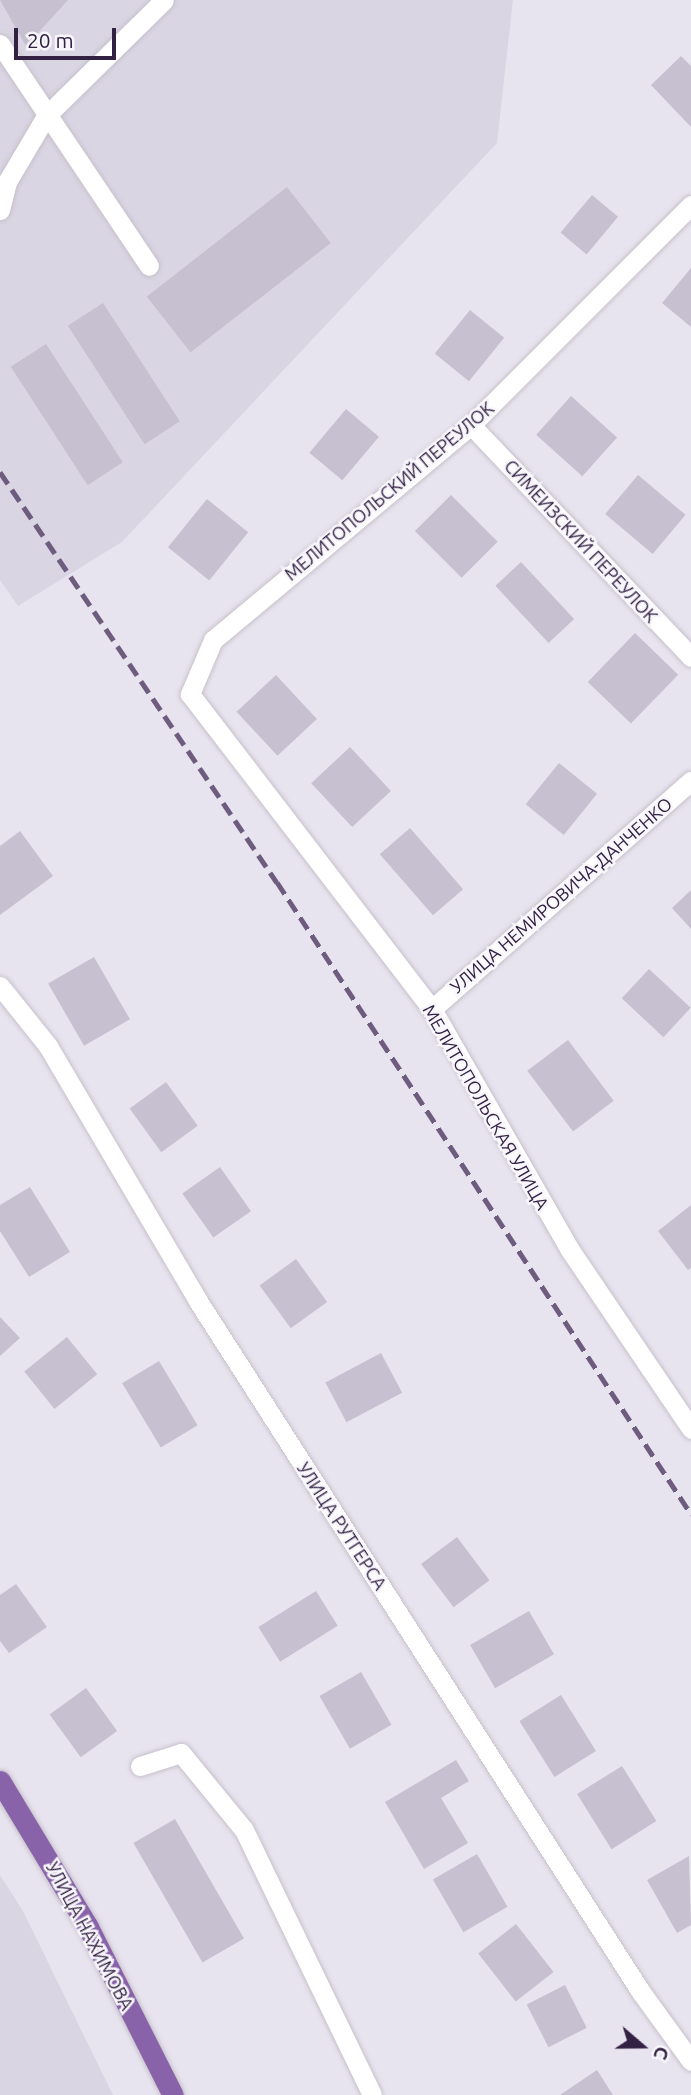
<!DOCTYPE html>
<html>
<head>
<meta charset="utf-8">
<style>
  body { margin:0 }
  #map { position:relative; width:691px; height:2095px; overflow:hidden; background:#e8e4ef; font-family:Ubuntu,sans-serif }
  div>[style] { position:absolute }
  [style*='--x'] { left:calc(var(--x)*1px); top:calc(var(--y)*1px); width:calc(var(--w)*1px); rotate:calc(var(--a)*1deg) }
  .built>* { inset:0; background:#dad5e3 }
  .building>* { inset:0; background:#c6c0d1; transform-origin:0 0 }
  .roads { filter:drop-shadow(0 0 2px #c6c1cb) drop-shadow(0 0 2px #c6c1cb) }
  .lane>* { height:19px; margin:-9.5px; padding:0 9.5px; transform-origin:9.5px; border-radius:9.5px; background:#fff }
  .primary>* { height:21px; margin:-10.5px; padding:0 10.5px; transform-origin:10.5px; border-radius:10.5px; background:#8963aa }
  .rail>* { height:5px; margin-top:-2.5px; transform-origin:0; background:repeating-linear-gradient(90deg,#6e5c7f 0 14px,transparent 0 21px) }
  span { translate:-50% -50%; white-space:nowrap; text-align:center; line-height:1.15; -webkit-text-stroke:5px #f7f6fb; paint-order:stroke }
  .street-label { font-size:18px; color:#332144 }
  .north { position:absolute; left:607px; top:2011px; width:70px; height:70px; -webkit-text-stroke:5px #f7f6fb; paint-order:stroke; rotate:110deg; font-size:19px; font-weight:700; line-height:28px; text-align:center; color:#332144 }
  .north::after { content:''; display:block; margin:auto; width:24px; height:32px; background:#332144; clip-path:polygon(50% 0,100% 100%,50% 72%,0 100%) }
  .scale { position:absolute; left:14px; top:28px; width:102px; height:32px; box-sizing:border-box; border:4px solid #332144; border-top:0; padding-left:9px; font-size:21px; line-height:24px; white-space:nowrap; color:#332144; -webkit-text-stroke:5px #f7f6fb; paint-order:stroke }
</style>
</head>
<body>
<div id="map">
  <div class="built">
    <div style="clip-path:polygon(0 0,513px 0,497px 143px,122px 542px,18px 606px,0 580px)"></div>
    <div style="clip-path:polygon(0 1875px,23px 1911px,113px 2095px,0 2095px)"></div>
  </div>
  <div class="building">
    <div style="clip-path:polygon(0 0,68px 0,26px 46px)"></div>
    <div style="clip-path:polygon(681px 56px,691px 66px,691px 127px,651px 85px)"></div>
    <div style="left:287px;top:187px;width:71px;height:178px;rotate:52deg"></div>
    <div style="left:592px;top:195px;width:34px;height:49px;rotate:40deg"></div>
    <div style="clip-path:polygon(691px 268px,691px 327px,662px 303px)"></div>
    <div style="left:103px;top:303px;width:141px;height:42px;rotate:57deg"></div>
    <div style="left:470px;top:310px;width:44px;height:56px;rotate:39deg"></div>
    <div style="left:46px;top:344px;width:141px;height:42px;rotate:57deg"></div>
    <div style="left:571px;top:396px;width:62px;height:52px;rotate:42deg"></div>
    <div style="left:346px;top:409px;width:43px;height:57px;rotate:40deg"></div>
    <div style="left:638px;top:475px;width:62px;height:51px;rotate:40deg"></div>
    <div style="left:451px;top:495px;width:66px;height:51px;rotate:45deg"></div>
    <div style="left:207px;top:499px;width:53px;height:62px;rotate:39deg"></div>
    <div style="left:521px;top:562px;width:78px;height:35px;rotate:47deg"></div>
    <div style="left:635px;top:633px;width:60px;height:68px;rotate:44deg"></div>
    <div style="left:276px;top:675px;width:60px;height:54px;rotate:47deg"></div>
    <div style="left:350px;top:747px;width:60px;height:53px;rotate:47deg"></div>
    <div style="left:559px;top:763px;width:49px;height:53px;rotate:39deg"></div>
    <div style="left:410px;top:828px;width:81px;height:40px;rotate:49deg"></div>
    <div style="clip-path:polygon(20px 831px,53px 876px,0 915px,0 846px)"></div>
    <div style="clip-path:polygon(691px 890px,691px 929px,672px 908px)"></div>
    <div style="left:94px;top:957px;width:72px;height:53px;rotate:60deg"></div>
    <div style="left:649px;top:969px;width:57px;height:40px;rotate:43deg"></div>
    <div style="left:568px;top:1040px;width:76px;height:51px;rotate:53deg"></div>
    <div style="left:166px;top:1082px;width:54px;height:45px;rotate:54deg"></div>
    <div style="left:220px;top:1167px;width:54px;height:46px;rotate:55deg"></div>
    <div style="clip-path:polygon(30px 1187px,70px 1252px,29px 1277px,0 1231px,0 1205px)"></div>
    <div style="clip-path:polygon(691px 1205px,691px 1268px,688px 1270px,658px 1231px)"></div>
    <div style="left:296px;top:1259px;width:53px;height:45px;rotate:54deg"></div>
    <div style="clip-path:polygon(0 1317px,20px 1338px,0 1356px)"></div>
    <div style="left:67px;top:1337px;width:48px;height:55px;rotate:51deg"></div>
    <div style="left:381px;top:1353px;width:45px;height:63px;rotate:62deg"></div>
    <div style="left:159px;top:1361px;width:75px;height:43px;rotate:59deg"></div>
    <div style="left:457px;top:1537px;width:54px;height:45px;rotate:53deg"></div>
    <div style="clip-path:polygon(16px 1584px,47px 1627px,9px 1653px,0 1641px,0 1595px)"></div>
    <div style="left:316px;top:1591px;width:41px;height:68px;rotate:58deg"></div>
    <div style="left:529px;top:1611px;width:50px;height:68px;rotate:60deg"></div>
    <div style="left:361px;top:1672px;width:61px;height:48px;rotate:60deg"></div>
    <div style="left:86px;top:1688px;width:53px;height:45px;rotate:54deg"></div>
    <div style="left:561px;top:1695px;width:66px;height:49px;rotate:58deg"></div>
    <div style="clip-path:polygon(456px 1760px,469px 1781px,441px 1798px,468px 1843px,424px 1869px,385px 1802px)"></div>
    <div style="left:622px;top:1766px;width:65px;height:53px;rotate:58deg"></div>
    <div style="left:175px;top:1819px;width:138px;height:48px;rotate:60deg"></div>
    <div style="left:477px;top:1854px;width:61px;height:51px;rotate:60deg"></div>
    <div style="clip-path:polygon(689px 1856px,691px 1925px,677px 1933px,647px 1880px)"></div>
    <div style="left:516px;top:1924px;width:61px;height:48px;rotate:52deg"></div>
    <div style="left:565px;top:1985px;width:48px;height:43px;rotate:63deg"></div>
    <div style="clip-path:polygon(597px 2070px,613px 2095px,560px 2095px)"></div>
  </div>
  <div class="roads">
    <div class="lane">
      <div style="--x:0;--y:44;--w:267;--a:56.1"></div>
      <div style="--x:691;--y:205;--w:311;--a:135"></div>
      <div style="--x:471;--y:425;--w:336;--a:140.2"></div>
      <div style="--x:213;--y:640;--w:59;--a:113.1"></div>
      <div style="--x:190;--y:694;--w:397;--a:52.5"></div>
      <div style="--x:432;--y:1009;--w:278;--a:60.2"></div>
      <div style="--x:570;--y:1250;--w:216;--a:55.9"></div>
      <div style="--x:0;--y:210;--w:29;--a:-76"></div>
      <div style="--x:7;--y:182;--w:77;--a:-59.4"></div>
      <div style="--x:46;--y:116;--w:165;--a:-44.5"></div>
      <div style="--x:471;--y:425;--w:320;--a:46.5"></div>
      <div style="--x:0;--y:986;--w:77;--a:51.3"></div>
      <div style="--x:48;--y:1046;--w:296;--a:59.5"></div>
      <div style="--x:198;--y:1301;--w:821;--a:57.34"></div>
      <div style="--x:641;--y:1992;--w:85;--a:54.1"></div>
      <div style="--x:432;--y:1009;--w:345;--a:-41.4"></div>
      <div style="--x:140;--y:1766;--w:43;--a:-17.6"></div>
      <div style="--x:181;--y:1753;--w:99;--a:50.7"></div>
      <div style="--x:244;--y:1830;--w:294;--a:64.2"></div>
    </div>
    <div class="primary">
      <div style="--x:0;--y:1781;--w:170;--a:58.9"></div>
      <div style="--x:88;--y:1927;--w:188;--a:63.2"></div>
    </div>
  </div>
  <div class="rail">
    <div style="--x:0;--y:472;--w:495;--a:56"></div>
    <div style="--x:277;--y:882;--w:756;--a:56.77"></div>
  </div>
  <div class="street-label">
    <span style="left:389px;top:491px;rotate:-40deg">МЕЛИТОПОЛЬСКИЙ ПЕРЕУЛОК</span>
    <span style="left:581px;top:541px;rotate:47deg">СИМЕИЗСКИЙ ПЕРЕУЛОК</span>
    <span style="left:561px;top:895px;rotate:-41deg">УЛИЦА НЕМИРОВИЧА-ДАНЧЕНКО</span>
    <span style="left:486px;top:1107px;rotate:60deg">МЕЛИТОПОЛЬСКАЯ УЛИЦА</span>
    <span style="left:342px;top:1526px;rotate:57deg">УЛИЦА РУТГЕРСА</span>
    <span style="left:90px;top:1936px;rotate:62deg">УЛИЦА НАХИМОВА</span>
  </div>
  <div class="north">С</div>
  <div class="scale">20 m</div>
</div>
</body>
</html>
